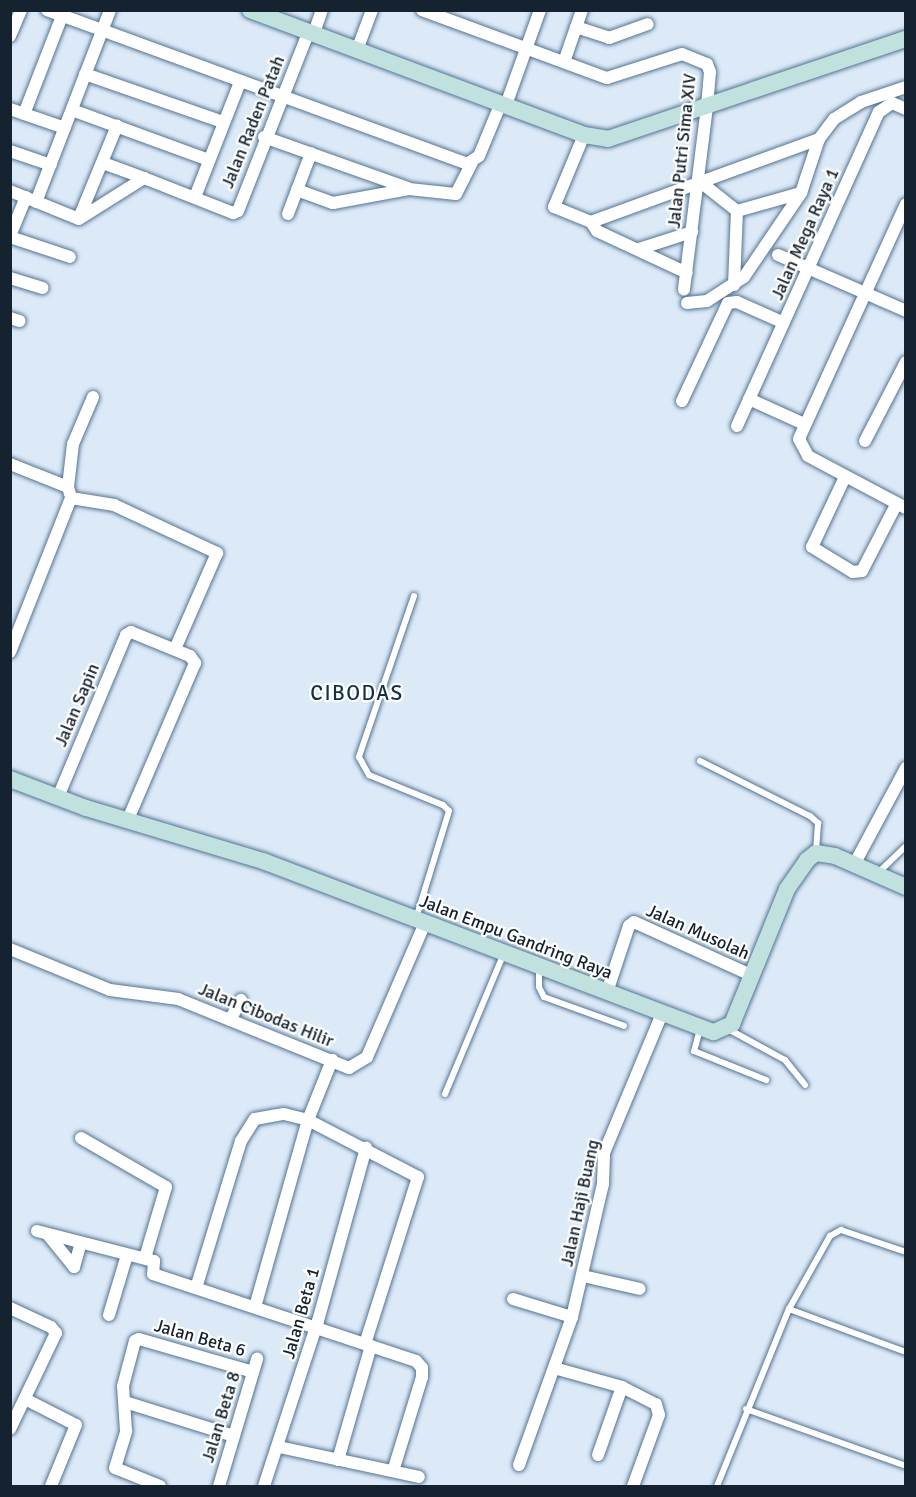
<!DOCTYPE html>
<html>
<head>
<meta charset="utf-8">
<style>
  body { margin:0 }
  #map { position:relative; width:916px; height:1497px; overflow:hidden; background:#dceaf8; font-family:Signika,sans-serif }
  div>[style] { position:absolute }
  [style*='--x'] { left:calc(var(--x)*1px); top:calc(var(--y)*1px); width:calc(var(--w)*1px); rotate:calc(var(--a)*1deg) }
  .roads { filter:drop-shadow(0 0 2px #537392) drop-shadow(0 0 2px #537392) }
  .lane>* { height:6px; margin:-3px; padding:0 3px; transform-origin:3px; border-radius:3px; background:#fff }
  .street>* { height:12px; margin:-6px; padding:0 6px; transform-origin:6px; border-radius:6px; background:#fff }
  .secondary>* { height:16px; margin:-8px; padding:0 8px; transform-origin:8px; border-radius:8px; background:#c0e1de }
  span { translate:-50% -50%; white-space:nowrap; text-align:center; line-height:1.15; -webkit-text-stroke:4.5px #fff; paint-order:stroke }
  .street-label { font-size:18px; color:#15222f }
  .quarter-label { font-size:21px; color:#12314c; letter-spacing:1.5px }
  .frame { position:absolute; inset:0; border:12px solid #15222f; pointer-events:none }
</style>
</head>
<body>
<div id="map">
  <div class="roads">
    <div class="lane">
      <div style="--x:414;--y:596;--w:170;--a:108.9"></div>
      <div style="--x:359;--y:757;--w:21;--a:61"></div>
      <div style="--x:369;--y:775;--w:80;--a:22.1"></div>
      <div style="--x:443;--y:805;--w:8;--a:45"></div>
      <div style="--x:449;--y:811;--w:112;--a:107.1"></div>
      <div style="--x:700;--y:761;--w:123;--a:26.6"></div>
      <div style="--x:810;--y:816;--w:11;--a:41"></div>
      <div style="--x:818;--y:823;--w:29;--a:94"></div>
      <div style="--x:878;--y:873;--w:39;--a:-44"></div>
      <div style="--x:539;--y:967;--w:20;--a:90"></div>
      <div style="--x:539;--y:987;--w:11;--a:63"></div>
      <div style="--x:544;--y:997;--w:85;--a:19.9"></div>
      <div style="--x:700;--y:1029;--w:23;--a:105"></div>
      <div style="--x:694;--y:1051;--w:78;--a:21.9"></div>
      <div style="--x:728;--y:1029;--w:65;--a:28.5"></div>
      <div style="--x:785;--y:1060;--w:32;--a:51"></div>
      <div style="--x:445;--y:1094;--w:153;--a:-67.3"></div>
      <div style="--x:789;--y:1309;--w:125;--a:20.2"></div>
      <div style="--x:746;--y:1409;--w:170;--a:19.6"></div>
      <div style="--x:717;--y:1486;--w:191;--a:-67.9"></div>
      <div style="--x:789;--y:1309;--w:84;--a:-60.7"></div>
      <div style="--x:830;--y:1236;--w:13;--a:-29"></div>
      <div style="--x:841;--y:1230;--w:69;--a:18.7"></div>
    </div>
    <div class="street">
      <div style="--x:47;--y:10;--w:447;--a:20.1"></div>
      <div style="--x:467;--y:164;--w:14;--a:-34"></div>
      <div style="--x:479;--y:156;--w:57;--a:-67.5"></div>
      <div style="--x:422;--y:10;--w:197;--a:20.2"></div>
      <div style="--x:607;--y:78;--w:79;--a:-17.7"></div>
      <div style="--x:682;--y:54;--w:27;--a:22"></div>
      <div style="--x:707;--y:64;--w:9;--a:69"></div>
      <div style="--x:710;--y:72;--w:35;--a:95"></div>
      <div style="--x:707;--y:107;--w:184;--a:97.2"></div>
      <div style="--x:576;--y:27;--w:35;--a:18"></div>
      <div style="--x:609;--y:38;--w:41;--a:-19.7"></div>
      <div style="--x:314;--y:33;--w:24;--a:-71"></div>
      <div style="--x:10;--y:36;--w:28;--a:-67"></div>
      <div style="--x:357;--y:50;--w:43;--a:-69.4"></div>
      <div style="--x:564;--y:62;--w:55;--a:-70.9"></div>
      <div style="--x:85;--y:74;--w:146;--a:19.2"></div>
      <div style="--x:506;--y:105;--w:101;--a:-70.3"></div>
      <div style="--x:10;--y:109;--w:58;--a:19.1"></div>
      <div style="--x:72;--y:110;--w:146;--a:20.1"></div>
      <div style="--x:24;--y:114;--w:105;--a:-68.8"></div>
      <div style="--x:584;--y:135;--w:78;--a:112.6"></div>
      <div style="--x:554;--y:207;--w:40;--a:22"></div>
      <div style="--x:591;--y:222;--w:243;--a:-20"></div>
      <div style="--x:264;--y:137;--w:153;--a:19.5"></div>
      <div style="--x:10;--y:151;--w:43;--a:18.9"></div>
      <div style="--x:103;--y:163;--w:44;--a:20.1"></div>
      <div style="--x:698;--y:180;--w:50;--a:38.5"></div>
      <div style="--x:297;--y:190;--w:38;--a:20"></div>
      <div style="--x:333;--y:203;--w:77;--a:-10.4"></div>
      <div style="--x:409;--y:189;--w:47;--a:6.1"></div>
      <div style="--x:456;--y:194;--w:35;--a:-63"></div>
      <div style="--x:10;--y:191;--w:74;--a:22.1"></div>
      <div style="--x:195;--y:197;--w:123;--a:-68.6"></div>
      <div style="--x:36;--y:202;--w:206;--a:-68.9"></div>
      <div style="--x:906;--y:204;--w:258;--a:114.5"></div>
      <div style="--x:799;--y:439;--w:19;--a:62"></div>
      <div style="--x:808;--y:456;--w:111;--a:28"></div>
      <div style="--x:288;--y:214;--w:65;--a:-69.3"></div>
      <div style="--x:79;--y:218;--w:100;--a:-67.6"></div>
      <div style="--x:79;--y:219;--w:77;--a:-32.2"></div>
      <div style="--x:144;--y:178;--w:96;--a:21.5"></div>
      <div style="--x:233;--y:213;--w:5;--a:-22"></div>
      <div style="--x:238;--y:211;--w:193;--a:-68.5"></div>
      <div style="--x:591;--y:222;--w:11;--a:56"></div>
      <div style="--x:597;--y:231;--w:99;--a:25"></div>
      <div style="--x:10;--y:236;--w:42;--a:-67.7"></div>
      <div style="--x:10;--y:237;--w:63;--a:18.4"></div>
      <div style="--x:639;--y:249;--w:56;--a:-17.8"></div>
      <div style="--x:778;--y:255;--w:140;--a:23.6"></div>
      <div style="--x:10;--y:278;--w:34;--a:17"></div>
      <div style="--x:734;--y:285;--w:74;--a:-87.7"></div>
      <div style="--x:737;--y:211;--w:66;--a:-15.7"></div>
      <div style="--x:687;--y:303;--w:20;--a:-6"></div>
      <div style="--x:707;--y:301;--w:44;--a:-33"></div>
      <div style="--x:744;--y:277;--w:102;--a:-55.8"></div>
      <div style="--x:801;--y:193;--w:57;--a:-71.6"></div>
      <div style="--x:819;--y:139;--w:25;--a:-53"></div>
      <div style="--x:834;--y:119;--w:32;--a:-32"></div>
      <div style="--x:861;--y:102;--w:47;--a:-18.4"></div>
      <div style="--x:10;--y:318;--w:10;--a:17"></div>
      <div style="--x:749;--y:399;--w:60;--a:24.4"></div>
      <div style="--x:682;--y:401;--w:108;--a:-64.9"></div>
      <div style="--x:728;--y:303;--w:9;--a:-6"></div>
      <div style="--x:737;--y:302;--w:51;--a:24.1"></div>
      <div style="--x:737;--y:426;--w:345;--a:-65.7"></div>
      <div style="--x:879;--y:112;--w:16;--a:-35"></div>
      <div style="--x:892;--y:103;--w:15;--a:23"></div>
      <div style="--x:865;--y:441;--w:89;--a:-62.6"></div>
      <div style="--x:10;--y:464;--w:62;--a:21.6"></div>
      <div style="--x:68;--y:487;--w:7;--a:74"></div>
      <div style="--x:845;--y:477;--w:77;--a:115.2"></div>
      <div style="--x:812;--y:547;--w:48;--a:31.4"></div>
      <div style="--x:853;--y:572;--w:9;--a:-6"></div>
      <div style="--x:862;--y:571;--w:76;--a:-62.8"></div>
      <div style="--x:68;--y:487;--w:43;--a:-83.4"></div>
      <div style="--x:73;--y:444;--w:51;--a:-66.9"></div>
      <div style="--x:71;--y:498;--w:44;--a:9.2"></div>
      <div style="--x:114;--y:505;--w:114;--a:25"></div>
      <div style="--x:217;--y:553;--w:105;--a:113.6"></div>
      <div style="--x:10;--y:652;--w:166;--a:-68.4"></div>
      <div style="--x:58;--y:797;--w:176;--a:-67.2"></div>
      <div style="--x:126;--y:635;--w:6;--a:-31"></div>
      <div style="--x:131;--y:632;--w:64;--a:22.1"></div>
      <div style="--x:190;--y:656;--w:9;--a:54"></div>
      <div style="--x:195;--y:663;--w:170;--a:113.2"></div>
      <div style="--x:855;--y:863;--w:108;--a:-61.8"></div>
      <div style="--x:10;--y:949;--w:108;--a:22.3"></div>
      <div style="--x:110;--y:990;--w:69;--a:7.5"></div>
      <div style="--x:178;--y:999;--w:184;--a:22"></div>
      <div style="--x:349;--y:1068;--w:21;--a:-31"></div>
      <div style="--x:367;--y:1057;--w:146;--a:-66.6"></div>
      <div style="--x:607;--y:992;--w:70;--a:-71.6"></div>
      <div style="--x:629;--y:926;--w:6;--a:-39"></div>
      <div style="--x:634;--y:922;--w:128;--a:24.4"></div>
      <div style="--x:230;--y:1020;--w:23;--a:-61"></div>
      <div style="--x:81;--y:1138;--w:98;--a:30"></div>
      <div style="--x:166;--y:1187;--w:74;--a:106.5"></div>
      <div style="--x:37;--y:1231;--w:121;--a:14.4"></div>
      <div style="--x:154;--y:1261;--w:13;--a:94"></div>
      <div style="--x:153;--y:1274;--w:277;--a:18.3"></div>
      <div style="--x:416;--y:1361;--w:9;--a:49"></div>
      <div style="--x:422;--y:1368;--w:9;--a:90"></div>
      <div style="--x:422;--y:1377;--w:98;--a:107.1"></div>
      <div style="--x:49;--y:1236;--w:40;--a:51"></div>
      <div style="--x:74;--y:1267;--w:25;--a:-74"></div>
      <div style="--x:583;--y:1276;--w:58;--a:12.8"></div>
      <div style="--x:196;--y:1288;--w:154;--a:-73"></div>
      <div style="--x:241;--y:1141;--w:26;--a:-58"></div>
      <div style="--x:255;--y:1119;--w:29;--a:-10"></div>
      <div style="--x:284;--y:1114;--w:25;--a:14"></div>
      <div style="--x:308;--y:1120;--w:124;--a:27.4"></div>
      <div style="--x:418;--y:1177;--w:175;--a:107.6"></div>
      <div style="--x:513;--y:1299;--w:62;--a:17"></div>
      <div style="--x:255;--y:1307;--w:194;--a:-74.2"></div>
      <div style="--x:308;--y:1120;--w:65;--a:-68.2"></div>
      <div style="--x:10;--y:1308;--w:45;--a:24.9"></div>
      <div style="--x:51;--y:1327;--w:8;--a:50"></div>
      <div style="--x:56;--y:1333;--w:106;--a:115.6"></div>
      <div style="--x:109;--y:1315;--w:63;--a:-73.3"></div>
      <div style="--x:554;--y:1368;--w:71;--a:15.6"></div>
      <div style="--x:622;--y:1387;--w:38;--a:27"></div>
      <div style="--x:656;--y:1404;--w:11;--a:75"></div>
      <div style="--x:659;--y:1415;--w:76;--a:110.1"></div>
      <div style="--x:25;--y:1399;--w:57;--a:27"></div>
      <div style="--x:76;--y:1425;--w:66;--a:112.3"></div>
      <div style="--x:125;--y:1402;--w:114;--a:17.3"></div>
      <div style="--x:279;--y:1447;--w:143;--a:12.1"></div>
      <div style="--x:598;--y:1455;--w:72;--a:-70.6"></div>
      <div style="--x:338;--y:1460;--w:119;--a:-73.9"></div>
      <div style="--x:519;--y:1465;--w:157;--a:-70.3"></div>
      <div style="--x:572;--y:1317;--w:137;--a:-76.9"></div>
      <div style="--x:603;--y:1184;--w:31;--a:-88"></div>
      <div style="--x:604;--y:1153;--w:151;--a:-67.4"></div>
      <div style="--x:160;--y:1486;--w:48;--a:-158.2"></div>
      <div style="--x:115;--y:1468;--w:39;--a:-73"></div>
      <div style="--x:126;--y:1431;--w:45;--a:-93.8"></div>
      <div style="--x:123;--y:1386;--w:47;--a:-75.1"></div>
      <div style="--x:135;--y:1341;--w:4;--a:-27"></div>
      <div style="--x:139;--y:1339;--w:119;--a:16.1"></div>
      <div style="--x:219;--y:1486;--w:133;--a:-73.3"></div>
      <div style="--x:264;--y:1486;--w:174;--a:-71.9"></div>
      <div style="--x:318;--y:1321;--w:180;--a:-74.5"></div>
    </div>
    <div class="secondary">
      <div style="--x:250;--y:10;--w:357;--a:20.5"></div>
      <div style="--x:584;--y:135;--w:24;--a:9"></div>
      <div style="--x:608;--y:139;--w:314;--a:-18.6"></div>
      <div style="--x:10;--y:779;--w:81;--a:20.9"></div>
      <div style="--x:86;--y:808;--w:185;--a:16.7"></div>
      <div style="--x:263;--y:861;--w:482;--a:20.8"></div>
      <div style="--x:714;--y:1032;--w:20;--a:-24"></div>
      <div style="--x:732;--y:1024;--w:146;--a:-67.8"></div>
      <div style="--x:787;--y:889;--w:35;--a:-55"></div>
      <div style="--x:807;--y:860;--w:11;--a:-38"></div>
      <div style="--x:816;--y:853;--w:19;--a:9"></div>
      <div style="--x:835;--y:856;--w:77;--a:23.6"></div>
    </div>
  </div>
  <div class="street-label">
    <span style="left:253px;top:122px;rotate:-68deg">Jalan Raden Patah</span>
    <span style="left:682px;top:151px;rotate:-84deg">Jalan Putri Sima XIV</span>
    <span style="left:805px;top:234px;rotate:-66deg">Jalan Mega Raya 1</span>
    <span style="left:77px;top:705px;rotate:-67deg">Jalan Sapin</span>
    <span style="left:698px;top:932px;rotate:24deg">Jalan Musolah</span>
    <span style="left:516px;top:937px;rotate:21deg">Jalan Empu Gandring Raya</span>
    <span style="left:266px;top:1015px;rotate:22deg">Jalan Cibodas Hilir</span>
    <span style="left:580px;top:1203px;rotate:-78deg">Jalan Haji Buang</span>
    <span style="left:301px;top:1313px;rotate:-74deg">Jalan Beta 1</span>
    <span style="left:200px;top:1338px;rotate:16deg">Jalan Beta 6</span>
    <span style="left:221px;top:1417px;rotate:-73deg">Jalan Beta 8</span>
  </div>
  <div class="quarter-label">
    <span style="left:357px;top:693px">CIBODAS</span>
  </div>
  <div class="frame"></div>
</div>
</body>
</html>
